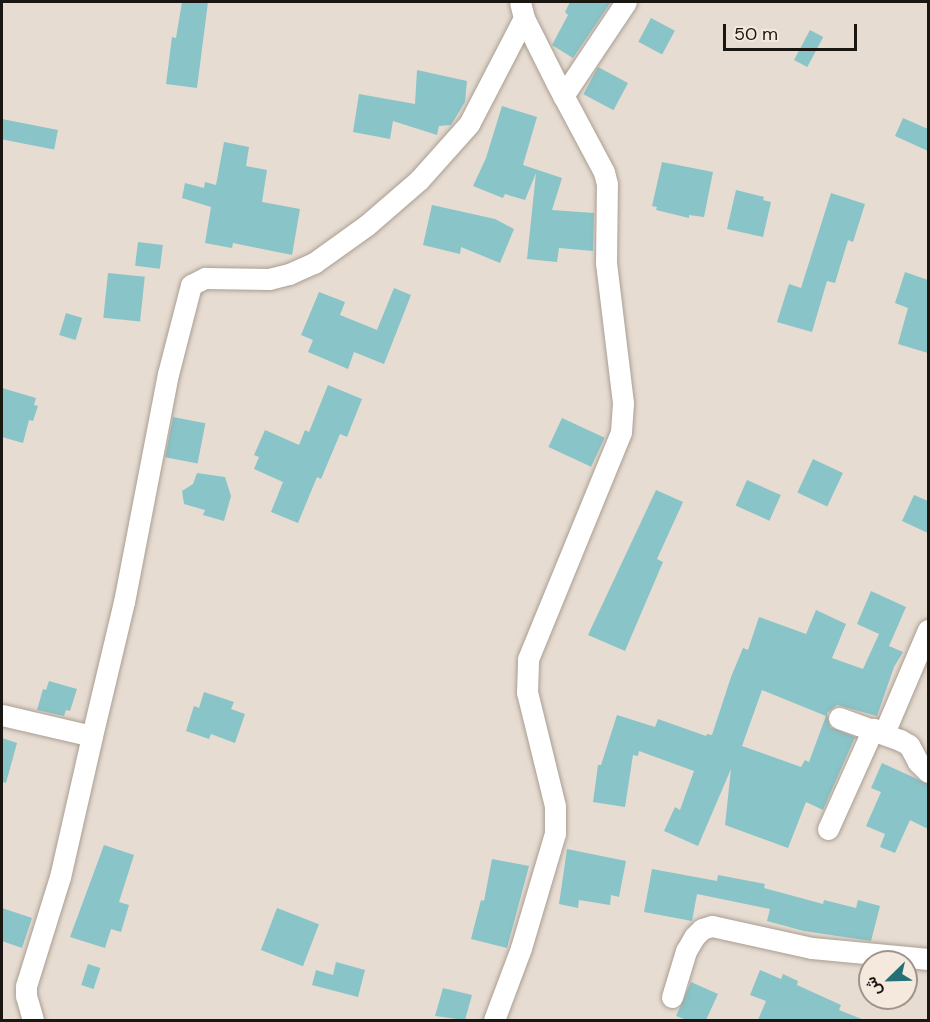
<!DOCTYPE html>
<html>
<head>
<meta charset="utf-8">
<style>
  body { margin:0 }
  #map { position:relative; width:930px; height:1022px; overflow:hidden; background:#e7dcd1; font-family:"DM Sans",Vazirmatn,sans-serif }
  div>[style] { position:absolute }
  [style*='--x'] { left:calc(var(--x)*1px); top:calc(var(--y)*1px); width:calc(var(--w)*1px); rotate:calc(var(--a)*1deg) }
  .building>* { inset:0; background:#88c4c8; transform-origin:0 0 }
  .roads { filter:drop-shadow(0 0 2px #a99e93) drop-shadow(0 0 2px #a99e93) }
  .street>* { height:21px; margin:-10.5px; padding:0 10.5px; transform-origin:10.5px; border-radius:10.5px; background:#fff }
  span { translate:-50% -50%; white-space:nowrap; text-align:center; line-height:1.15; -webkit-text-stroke:5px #f5e9de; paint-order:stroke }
  .frame { position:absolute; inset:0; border:3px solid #1a1612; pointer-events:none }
  .north { position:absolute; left:858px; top:950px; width:60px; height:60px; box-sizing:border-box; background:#f5e9de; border:2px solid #9d958c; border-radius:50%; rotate:247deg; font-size:16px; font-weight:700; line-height:24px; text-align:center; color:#1a1612 }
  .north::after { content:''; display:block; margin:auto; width:21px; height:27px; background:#257075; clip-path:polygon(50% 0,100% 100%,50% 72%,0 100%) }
  .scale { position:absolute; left:723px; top:24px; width:134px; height:27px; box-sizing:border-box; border:3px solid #1a1612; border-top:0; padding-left:8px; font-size:18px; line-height:21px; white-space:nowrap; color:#1a1612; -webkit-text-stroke:4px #f5e9de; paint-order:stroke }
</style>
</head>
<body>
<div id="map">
  <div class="building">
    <div style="clip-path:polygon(182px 2px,208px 2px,197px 88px,166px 84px,172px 37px,176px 38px)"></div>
    <div style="clip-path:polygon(570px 2px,611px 2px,573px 58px,552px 45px,568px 15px,565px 12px)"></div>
    <div style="left:651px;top:18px;width:27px;height:27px;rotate:28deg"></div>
    <div style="left:810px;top:30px;width:15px;height:34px;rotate:28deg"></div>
    <div style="left:598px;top:67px;width:34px;height:31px;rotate:28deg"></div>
    <div style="clip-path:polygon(417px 70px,467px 81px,465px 102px,451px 125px,439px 126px,437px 135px,393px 121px,390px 139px,353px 132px,359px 94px,415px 104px)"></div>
    <div style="clip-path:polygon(502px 106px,537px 117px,523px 165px,562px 178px,552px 210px,594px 213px,593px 251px,559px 248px,557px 262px,527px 259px,536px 173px,525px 200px,505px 194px,503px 198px,473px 186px,486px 158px)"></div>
    <div style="clip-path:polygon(903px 118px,928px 129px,928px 151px,895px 136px)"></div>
    <div style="left:2px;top:119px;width:57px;height:20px;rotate:11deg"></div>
    <div style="clip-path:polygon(224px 142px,249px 147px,246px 166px,267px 170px,262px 202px,300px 209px,292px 255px,233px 243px,232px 248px,205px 243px,211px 207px,182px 198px,185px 183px,204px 188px,205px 182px,216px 185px)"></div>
    <div style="clip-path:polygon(662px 162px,713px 172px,704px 217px,689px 215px,689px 218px,656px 210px,657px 207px,652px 206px)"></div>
    <div style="clip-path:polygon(736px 190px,764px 197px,763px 200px,771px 202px,763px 237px,727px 229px)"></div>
    <div style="clip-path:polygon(831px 193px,865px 204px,853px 242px,848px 240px,835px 283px,827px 281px,812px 332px,777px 322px,789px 284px,801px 288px)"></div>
    <div style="clip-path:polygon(432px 205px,495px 219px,514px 229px,500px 263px,461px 247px,460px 254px,423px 245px)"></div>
    <div style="left:138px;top:242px;width:25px;height:24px;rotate:7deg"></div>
    <div style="clip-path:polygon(905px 272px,928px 280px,928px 353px,898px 344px,908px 308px,895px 303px)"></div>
    <div style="left:108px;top:273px;width:37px;height:45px;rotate:6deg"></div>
    <div style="clip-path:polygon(394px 288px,411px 295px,384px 364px,354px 352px,348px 369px,308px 352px,313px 340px,301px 335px,319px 292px,345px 302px,340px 315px,377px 330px)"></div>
    <div style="left:66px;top:313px;width:17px;height:23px;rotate:17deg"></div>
    <div style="clip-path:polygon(328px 385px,362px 399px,347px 437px,340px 434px,321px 479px,317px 477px,298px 523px,271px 512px,283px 482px,254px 469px,259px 457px,254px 455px,265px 430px,299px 445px,305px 430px,309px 432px)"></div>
    <div style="clip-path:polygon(2px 388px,36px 398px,34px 405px,38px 406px,33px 421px,29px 420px,23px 443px,2px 437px)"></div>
    <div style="left:173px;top:417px;width:33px;height:41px;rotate:11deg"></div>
    <div style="left:562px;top:418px;width:47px;height:32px;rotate:25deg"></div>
    <div style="left:813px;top:459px;width:33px;height:37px;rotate:25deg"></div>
    <div style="clip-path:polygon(197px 473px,225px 477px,231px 496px,224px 521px,203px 515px,205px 510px,184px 504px,182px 491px,193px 484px)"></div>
    <div style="left:747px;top:480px;width:37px;height:28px;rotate:24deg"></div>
    <div style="clip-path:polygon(656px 490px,683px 502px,657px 559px,663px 562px,625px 651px,588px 635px)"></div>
    <div style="clip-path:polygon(914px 495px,928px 501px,928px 533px,902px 521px)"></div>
    <div style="clip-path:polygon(evenodd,871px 591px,906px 607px,889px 646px,903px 652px,894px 667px,877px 716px,837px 705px,827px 713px,830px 727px,855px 737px,823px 810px,806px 802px,788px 848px,725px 825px,731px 769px,698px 846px,664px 831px,675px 807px,680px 810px,694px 771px,639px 751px,638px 756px,633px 755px,625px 807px,593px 802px,598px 765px,601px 765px,617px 715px,655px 727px,658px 719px,706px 736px,707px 734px,712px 735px,731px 677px,743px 648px,748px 650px,759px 617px,806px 634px,816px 610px,846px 624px,832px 658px,863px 669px,879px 634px,857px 624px,871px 591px,762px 690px,826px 716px,809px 762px,805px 760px,801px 767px,742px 746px,762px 690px)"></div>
    <div style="clip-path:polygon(49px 681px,77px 689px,70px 711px,66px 710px,64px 716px,37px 710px,43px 689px,46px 690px)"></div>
    <div style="clip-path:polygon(204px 692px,234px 702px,231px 709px,245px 714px,235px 743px,211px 734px,209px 739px,186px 731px,194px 706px,199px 708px)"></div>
    <div style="clip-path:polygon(2px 738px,17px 743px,6px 783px,2px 782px)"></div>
    <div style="clip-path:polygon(882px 763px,928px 784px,928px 829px,910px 820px,895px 853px,880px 847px,885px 834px,866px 826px,881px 792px,871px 788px)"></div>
    <div style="clip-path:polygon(104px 845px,134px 855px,119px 902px,129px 905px,121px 932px,111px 929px,105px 948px,70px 937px)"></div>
    <div style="clip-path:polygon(567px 849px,626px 861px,619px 897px,611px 895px,610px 905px,579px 900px,578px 908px,559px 904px)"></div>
    <div style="clip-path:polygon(492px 859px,529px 866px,507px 948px,471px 939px,481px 900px,484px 901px)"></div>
    <div style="clip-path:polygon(652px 869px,717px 881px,718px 875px,765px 884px,764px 888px,823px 904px,824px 900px,856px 908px,858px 900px,880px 906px,871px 941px,804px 931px,767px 921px,770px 909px,697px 894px,692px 921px,644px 912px)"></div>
    <div style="clip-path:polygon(2px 908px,32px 918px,22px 948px,2px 941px)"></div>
    <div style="left:277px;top:908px;width:45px;height:45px;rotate:21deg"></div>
    <div style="clip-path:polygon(336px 962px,365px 970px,358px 997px,312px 985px,316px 970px,333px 975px)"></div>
    <div style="left:88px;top:964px;width:13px;height:22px;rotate:18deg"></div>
    <div style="clip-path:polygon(760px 970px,781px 979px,783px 974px,798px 981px,797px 985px,841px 1005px,839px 1010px,864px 1020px,758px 1020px,766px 1001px,750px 995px)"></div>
    <div style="clip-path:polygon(691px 982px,718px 994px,706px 1020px,687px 1020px,676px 1016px)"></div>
    <div style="clip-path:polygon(443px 988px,472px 995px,465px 1020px,435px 1016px)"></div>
  </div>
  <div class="roads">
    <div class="street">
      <div style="--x:563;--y:96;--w:113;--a:-56.2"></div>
      <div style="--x:2;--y:715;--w:92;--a:13.1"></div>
      <div style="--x:92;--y:736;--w:138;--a:-76.6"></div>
      <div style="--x:124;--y:602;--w:232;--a:-79.1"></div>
      <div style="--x:168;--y:374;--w:92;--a:-75.5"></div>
      <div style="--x:191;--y:285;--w:16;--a:-27"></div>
      <div style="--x:205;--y:278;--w:64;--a:0.9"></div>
      <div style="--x:269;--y:279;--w:21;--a:-14"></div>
      <div style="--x:289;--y:274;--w:27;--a:-24"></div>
      <div style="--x:314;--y:263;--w:65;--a:-35.6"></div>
      <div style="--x:367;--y:225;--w:69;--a:-40.9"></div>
      <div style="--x:419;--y:180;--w:75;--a:-48.2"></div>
      <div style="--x:469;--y:124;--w:119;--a:-62.6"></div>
      <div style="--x:839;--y:718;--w:65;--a:19.8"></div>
      <div style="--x:900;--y:740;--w:10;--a:29"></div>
      <div style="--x:909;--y:745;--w:19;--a:62"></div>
      <div style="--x:918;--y:762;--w:14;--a:45"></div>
      <div style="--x:884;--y:733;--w:112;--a:-66.9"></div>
      <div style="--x:828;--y:829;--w:110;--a:-65.8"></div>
      <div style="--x:672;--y:997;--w:48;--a:-73.1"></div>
      <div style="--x:686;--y:951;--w:16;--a:-60"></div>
      <div style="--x:694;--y:937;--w:11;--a:-45"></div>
      <div style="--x:702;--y:929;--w:10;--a:-17"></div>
      <div style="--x:712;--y:926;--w:102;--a:12.4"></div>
      <div style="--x:812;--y:948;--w:117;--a:5.4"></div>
      <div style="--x:33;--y:1020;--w:25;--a:-106"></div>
      <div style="--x:26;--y:996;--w:10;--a:-90"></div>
      <div style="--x:26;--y:986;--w:114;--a:-72.7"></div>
      <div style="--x:60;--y:877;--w:145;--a:-77.2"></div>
      <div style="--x:494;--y:1020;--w:77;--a:-69.4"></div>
      <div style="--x:521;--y:948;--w:120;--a:-73.5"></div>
      <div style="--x:555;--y:833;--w:27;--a:-90"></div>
      <div style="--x:555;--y:806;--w:117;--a:-103.8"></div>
      <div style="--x:527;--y:692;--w:33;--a:-88"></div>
      <div style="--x:528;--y:659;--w:245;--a:-67.7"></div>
      <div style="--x:621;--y:432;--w:29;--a:-86"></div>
      <div style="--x:623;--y:403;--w:141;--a:-96.9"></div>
      <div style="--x:606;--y:263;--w:79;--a:-89.3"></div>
      <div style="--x:607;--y:184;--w:12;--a:-104"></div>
      <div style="--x:604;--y:172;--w:100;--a:-118.1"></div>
      <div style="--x:557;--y:84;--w:74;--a:-116.6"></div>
      <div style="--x:524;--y:18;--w:16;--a:-104"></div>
    </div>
  </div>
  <div class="frame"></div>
  <div class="north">ش</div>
  <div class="scale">50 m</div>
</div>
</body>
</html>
